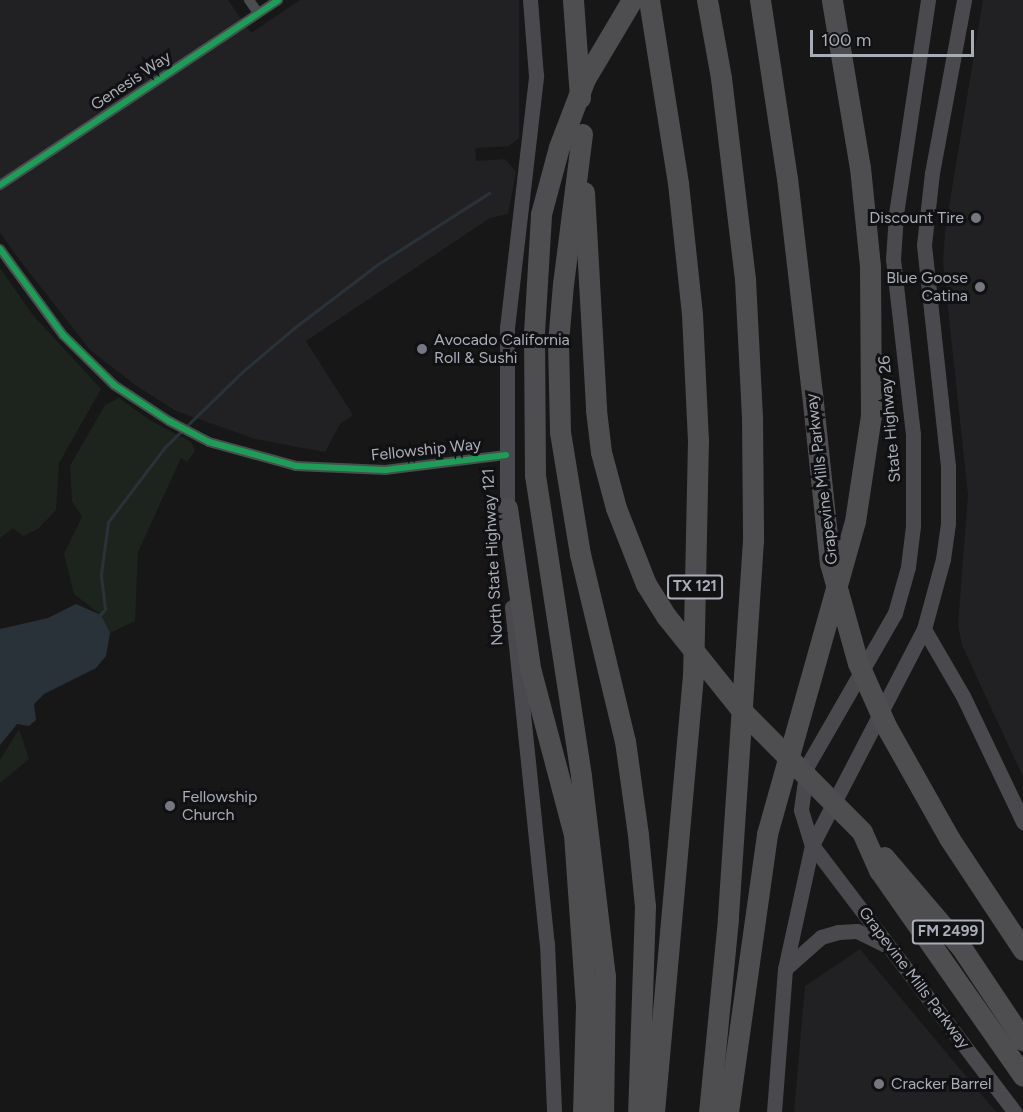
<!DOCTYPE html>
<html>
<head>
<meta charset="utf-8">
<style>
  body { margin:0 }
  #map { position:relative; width:1023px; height:1112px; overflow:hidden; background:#171717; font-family:Figtree,sans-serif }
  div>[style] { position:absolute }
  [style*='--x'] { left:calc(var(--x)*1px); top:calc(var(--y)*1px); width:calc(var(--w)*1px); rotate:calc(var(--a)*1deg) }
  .built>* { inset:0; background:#212123 }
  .green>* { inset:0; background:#1d241e }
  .water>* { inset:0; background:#2a3239 }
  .stream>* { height:3px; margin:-1.5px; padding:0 1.5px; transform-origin:1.5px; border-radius:1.5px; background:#2a3239 }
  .street>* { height:10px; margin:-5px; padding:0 5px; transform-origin:5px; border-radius:5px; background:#4b4c50 }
  .secondary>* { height:15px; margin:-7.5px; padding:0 7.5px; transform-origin:7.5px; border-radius:7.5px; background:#4a4a4e }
  .highway>* { height:21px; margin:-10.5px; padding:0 10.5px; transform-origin:10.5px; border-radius:10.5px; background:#4e4e51 }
  .highway-bridge>* { height:21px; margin:-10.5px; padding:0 10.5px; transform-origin:10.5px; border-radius:10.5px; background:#4e4e51 }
  .cycleway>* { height:6px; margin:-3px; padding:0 3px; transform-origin:3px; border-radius:3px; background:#1a9f57 }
  .dots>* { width:16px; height:16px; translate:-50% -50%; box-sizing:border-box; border:3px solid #111113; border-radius:50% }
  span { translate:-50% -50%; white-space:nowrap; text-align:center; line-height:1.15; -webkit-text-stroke:6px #111113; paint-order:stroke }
  .shield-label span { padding:2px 4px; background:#111113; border:2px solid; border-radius:4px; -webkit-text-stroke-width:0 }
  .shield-label { font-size:15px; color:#a8adb8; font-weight:700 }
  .street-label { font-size:16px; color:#a8adb8 }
  .poi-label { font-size:16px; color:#a8adb8 }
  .right { translate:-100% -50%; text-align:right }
  .left { translate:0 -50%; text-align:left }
  .scale { position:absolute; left:810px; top:30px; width:164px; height:27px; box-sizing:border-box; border:3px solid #a8adb8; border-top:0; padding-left:8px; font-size:18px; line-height:21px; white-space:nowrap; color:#a8adb8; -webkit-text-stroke:4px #111113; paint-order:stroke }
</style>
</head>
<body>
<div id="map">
  <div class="built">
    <div style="clip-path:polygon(0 0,228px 0,251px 33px,300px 0,519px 0,519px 138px,509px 146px,475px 148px,476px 161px,505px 159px,516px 172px,508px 214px,490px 218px,306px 341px,353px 415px,340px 424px,325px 452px,255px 439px,176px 411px,135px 385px,90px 350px,15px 254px,0 232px)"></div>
    <div style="clip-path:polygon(983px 0,1023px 0,1023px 777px,962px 645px,958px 625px,968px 495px,943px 262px,945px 231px)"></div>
    <div style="clip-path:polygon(860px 949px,996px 1112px,794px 1112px,805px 986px)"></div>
  </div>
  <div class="green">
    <div style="clip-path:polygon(0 268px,32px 314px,101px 389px,59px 463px,56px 510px,38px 529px,23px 536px,13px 528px,0 538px)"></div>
    <div style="clip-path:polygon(119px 398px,151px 421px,191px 442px,195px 451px,187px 462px,181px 458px,138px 552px,135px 621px,110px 633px,101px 615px,74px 594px,64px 554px,82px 517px,72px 501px,70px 466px,105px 405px)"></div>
    <div style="clip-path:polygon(19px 729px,29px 759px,0 783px,0 760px)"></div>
  </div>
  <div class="water">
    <div style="clip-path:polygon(76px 604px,101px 615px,110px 633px,106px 656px,96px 668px,44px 694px,34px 704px,36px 720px,29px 726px,17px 724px,0 745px,0 629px,48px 618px)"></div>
  </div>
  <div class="stream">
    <div style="--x:99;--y:616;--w:9;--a:-49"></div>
    <div style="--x:105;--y:609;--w:35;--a:-97"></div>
    <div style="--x:101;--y:574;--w:52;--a:-82.3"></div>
    <div style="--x:108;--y:522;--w:94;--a:-52.8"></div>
    <div style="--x:165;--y:447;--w:107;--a:-44.2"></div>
    <div style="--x:242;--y:372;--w:68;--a:-40.2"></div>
    <div style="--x:294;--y:328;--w:106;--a:-37.3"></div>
    <div style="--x:378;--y:264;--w:132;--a:-32.6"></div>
  </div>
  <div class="street">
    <div style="--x:249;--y:0;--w:16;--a:55"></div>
    <div style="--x:0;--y:185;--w:334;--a:-33.6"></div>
    <div style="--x:0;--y:249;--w:107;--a:53.8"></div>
    <div style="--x:63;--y:335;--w:71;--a:44.4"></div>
    <div style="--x:114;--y:385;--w:66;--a:33.2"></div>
    <div style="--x:169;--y:421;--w:45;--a:27.7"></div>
    <div style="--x:209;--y:442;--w:90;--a:15.4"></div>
    <div style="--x:296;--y:466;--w:89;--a:2.6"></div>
    <div style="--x:385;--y:470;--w:122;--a:-7.1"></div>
  </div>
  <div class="secondary">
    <div style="--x:928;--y:0;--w:216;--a:98.5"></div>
    <div style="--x:896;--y:214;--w:45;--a:93.8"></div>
    <div style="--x:893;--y:259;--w:176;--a:83.5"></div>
    <div style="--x:913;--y:434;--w:92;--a:90"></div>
    <div style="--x:913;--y:526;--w:41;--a:97"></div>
    <div style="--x:908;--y:567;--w:48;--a:105.8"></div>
    <div style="--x:895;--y:613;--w:177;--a:119.9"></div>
    <div style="--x:807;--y:766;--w:44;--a:97.8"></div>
    <div style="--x:801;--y:810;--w:37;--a:73"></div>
    <div style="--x:812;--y:845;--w:335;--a:52.8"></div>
    <div style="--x:507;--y:517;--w:189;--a:-90"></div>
    <div style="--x:507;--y:328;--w:254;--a:-83.4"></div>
    <div style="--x:536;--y:76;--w:76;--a:-94.5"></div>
    <div style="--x:512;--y:607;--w:338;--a:84.1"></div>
    <div style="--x:547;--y:943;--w:169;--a:87.6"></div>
    <div style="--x:924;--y:629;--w:78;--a:59.8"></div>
    <div style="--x:963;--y:696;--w:140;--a:64.5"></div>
    <div style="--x:785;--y:969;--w:48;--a:-41.6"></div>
    <div style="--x:821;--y:937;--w:18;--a:-16"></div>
    <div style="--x:838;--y:932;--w:19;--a:-3"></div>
    <div style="--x:857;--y:931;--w:34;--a:26"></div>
    <div style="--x:774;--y:1112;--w:143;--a:-85.6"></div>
    <div style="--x:785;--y:969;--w:127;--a:-77.7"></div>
    <div style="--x:812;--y:845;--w:243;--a:-62.6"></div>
    <div style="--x:924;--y:629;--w:73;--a:-74.8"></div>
    <div style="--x:943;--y:559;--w:36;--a:-82"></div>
    <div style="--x:948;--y:523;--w:57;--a:-90"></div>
    <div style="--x:948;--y:466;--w:222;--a:-96.2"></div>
    <div style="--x:924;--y:245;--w:72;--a:-83.7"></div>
    <div style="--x:932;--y:173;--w:176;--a:-79.5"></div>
  </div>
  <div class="highway">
    <div style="--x:573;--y:0;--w:98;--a:85.9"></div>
    <div style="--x:649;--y:0;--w:185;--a:81"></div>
    <div style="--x:678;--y:183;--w:132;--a:83.9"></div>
    <div style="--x:692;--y:314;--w:126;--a:87.3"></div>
    <div style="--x:698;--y:440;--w:235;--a:91.2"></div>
    <div style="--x:693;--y:675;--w:439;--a:95.1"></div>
    <div style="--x:707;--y:0;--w:79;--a:79.8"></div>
    <div style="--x:721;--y:78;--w:202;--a:83.2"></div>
    <div style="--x:745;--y:279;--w:137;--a:87.1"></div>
    <div style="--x:752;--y:416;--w:124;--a:89.5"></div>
    <div style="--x:753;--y:540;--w:380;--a:93.8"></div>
    <div style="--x:728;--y:919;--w:194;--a:95.6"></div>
    <div style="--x:760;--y:0;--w:180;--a:81.4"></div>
    <div style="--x:787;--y:178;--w:216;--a:83.4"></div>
    <div style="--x:582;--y:134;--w:151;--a:97.2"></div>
    <div style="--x:563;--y:284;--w:58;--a:94.9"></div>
    <div style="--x:558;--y:342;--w:90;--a:88.7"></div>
    <div style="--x:560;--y:432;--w:124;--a:80.7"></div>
    <div style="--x:580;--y:554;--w:192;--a:76.5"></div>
    <div style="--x:625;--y:741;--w:95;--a:82.1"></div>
    <div style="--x:638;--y:835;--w:71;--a:84.4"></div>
    <div style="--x:645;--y:906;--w:206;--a:91.9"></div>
    <div style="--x:584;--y:192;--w:218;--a:86.8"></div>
    <div style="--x:535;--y:475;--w:304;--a:81.3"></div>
    <div style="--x:581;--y:776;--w:201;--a:83.2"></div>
    <div style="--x:605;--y:976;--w:136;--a:90.8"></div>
    <div style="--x:507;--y:508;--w:162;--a:81.8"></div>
    <div style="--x:530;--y:668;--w:172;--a:75.2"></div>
    <div style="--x:574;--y:834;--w:172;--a:86"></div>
    <div style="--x:586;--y:1006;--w:106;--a:91.6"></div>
    <div style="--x:886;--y:726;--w:129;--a:60.6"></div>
    <div style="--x:949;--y:838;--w:134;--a:56.5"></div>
    <div style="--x:862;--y:832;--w:42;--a:65.9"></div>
    <div style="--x:879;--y:870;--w:251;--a:55"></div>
    <div style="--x:884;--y:857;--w:118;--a:49.5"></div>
    <div style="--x:961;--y:947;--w:112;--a:56.3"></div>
    <div style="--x:728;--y:1112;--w:281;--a:-82"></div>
    <div style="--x:767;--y:834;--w:325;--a:-74.3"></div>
    <div style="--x:855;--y:521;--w:107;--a:-81.4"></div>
    <div style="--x:871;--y:415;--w:149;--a:-90.4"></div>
    <div style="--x:870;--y:266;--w:99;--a:-95.8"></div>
    <div style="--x:860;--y:168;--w:170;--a:-99.5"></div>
  </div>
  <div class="highway-bridge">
    <div style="--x:812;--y:393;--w:171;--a:84"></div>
    <div style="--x:830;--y:563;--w:104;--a:74.4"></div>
    <div style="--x:858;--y:663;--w:69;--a:66"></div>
    <div style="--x:596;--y:410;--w:42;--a:83.2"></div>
    <div style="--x:601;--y:452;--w:58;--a:75"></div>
    <div style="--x:616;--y:508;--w:82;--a:68.5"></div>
    <div style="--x:646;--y:584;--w:38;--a:58"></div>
    <div style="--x:666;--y:616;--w:123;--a:51.3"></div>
    <div style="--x:743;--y:712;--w:169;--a:45.2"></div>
    <div style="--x:535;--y:475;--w:142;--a:-90.4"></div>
    <div style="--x:534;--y:333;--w:119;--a:-86.6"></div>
    <div style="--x:541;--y:214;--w:69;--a:-75"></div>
    <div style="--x:559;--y:147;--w:73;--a:-69.1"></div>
    <div style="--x:585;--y:79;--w:92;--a:-59.3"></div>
  </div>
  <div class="cycleway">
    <div style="--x:0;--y:185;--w:334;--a:-33.6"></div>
    <div style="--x:0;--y:249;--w:107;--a:53.8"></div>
    <div style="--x:63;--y:335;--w:71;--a:44.4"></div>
    <div style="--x:114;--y:385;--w:66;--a:33.2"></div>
    <div style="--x:169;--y:421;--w:45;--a:27.7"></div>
    <div style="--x:209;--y:442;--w:90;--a:15.4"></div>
    <div style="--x:296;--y:466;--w:89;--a:2.6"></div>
    <div style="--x:385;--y:470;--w:122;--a:-7.1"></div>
  </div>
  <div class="dots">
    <div style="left:976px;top:218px;background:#757880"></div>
    <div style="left:980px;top:287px;background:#757880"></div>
    <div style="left:422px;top:349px;background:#757880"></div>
    <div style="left:170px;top:806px;background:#757880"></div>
    <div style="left:879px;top:1084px;background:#757880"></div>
  </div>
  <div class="shield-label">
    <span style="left:695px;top:587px">TX 121</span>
    <span style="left:948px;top:932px">FM 2499</span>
  </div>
  <div class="street-label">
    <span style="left:131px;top:81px;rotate:-34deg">Genesis Way</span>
    <span style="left:890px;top:419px;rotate:-95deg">State Highway 26</span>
    <span style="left:426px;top:450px;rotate:-6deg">Fellowship Way</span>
    <span style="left:822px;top:479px;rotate:-97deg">Grapevine Mills Parkway</span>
    <span style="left:493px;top:557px;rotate:-93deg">North State Highway 121</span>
    <span style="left:914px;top:978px;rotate:53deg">Grapevine Mills Parkway</span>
  </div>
  <div class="poi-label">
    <span class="right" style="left:964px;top:218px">Discount Tire</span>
    <span class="right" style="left:968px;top:287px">Blue Goose<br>Catina</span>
    <span class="left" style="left:434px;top:349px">Avocado California<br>Roll &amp; Sushi</span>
    <span class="left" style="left:182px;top:806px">Fellowship<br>Church</span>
    <span class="left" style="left:891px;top:1084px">Cracker Barrel</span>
  </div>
  <div class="scale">100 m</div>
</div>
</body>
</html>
